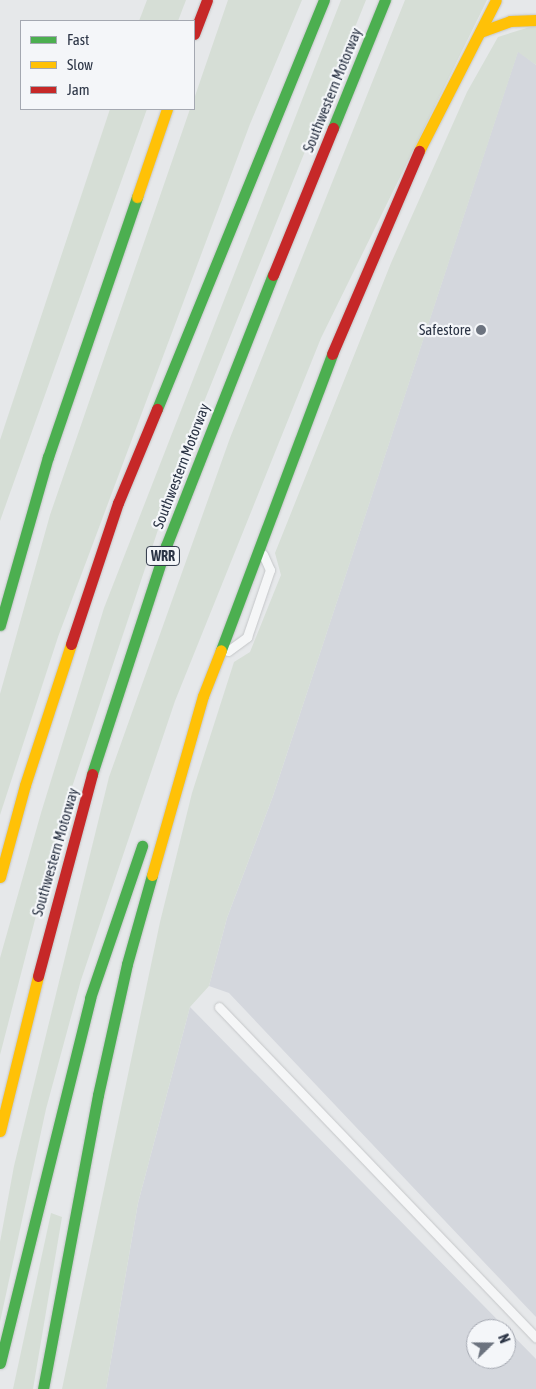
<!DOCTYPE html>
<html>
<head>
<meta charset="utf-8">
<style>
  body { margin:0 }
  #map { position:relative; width:536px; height:1389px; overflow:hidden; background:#e6e8ea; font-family:"Asap Condensed",sans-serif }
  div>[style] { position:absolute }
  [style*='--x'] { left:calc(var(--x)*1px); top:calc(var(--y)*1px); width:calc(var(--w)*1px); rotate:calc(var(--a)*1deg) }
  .built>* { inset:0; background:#d4d7dd }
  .green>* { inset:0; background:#d6ded6 }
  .roads { filter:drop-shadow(0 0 1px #c4c6c8) drop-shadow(0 0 1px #c4c6c8) }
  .lane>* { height:9px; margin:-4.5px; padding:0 4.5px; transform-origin:4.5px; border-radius:4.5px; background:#f5f6f7 }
  .fast>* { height:11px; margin:-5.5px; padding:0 5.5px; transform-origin:5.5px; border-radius:5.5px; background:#4caf50 }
  .slow>* { height:11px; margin:-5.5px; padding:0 5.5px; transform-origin:5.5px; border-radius:5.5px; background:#ffc107 }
  .jam>* { height:11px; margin:-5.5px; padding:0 5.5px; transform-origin:5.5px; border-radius:5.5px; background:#c62828 }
  .dots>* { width:14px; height:14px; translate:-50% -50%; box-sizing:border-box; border:2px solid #f4f6f9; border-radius:50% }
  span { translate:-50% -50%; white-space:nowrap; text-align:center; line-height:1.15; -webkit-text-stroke:4.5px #f4f6f9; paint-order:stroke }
  .shield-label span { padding:1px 4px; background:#f4f6f9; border:1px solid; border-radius:4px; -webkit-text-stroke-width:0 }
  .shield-label { font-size:14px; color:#2b3445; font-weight:700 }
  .street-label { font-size:15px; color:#2b3445 }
  .poi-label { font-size:15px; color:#2b3445 }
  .right { translate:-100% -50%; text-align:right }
  .legend { position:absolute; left:20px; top:20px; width:175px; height:90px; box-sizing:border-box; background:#f4f6f9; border:1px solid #a4a8b1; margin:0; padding:6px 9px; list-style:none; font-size:15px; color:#2b3445 }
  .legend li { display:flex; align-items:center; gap:10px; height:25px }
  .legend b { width:25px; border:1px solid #a4a8b1 }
  .north { position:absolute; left:466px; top:1319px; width:50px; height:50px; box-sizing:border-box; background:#f4f6f9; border:1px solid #a4a8b1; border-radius:50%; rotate:68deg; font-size:14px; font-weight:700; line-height:20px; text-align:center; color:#2b3445 }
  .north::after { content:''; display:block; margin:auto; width:18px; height:22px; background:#6c737f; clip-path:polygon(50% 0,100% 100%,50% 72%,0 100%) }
</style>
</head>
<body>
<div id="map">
  <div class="built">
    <div style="clip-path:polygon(518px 51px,536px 65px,536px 1317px,229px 993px,209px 986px,227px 918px,273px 796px)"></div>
    <div style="clip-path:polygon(evenodd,190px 1007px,536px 1359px,536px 1389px,106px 1389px,138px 1203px,190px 1007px,476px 1329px,506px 1329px,506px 1359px,476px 1359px,476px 1329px)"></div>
  </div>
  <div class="green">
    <div style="clip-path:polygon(147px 0,186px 0,178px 21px,139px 21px)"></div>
    <div style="clip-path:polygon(228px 0,302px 0,250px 124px,58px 637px,0 815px,0 694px,50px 515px,190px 109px,194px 109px,194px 99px)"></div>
    <div style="clip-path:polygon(341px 0,366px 0,185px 449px,60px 823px,0 1055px,0 958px,41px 813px,104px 608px)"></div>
    <div style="clip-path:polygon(405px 0,487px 0,321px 338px,175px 701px,81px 980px,46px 1109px,0 1322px,0 1242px,14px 1166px,109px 777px,230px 438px)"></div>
    <div style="clip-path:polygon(536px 25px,536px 65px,518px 52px,273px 796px,227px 918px,209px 986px,190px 1007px,138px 1203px,106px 1389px,62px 1389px,160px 922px,192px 793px,234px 662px,250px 652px,281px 575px,275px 553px,391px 263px,467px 92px,498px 37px)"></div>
    <div style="clip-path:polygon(110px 109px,147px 109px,0 521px,0 440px)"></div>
    <div style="clip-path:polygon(51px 1213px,62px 1217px,33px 1389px,13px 1389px)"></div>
  </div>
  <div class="roads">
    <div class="lane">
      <div style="--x:228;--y:651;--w:24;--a:-36"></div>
      <div style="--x:247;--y:637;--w:71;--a:-71.1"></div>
      <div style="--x:270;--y:570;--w:17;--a:-114"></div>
      <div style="--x:219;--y:1007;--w:458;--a:46.2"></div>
    </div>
    <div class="fast">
      <div style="--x:333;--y:128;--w:138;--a:-67.9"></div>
      <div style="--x:157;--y:409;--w:442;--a:-67.8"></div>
      <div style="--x:0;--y:625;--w:175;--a:-74.1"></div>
      <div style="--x:48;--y:457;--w:275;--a:-71.1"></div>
      <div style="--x:221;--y:650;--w:316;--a:-69.4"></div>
      <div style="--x:92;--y:774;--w:240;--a:-72"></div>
      <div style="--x:166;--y:546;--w:291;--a:-68.5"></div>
      <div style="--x:0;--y:1363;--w:376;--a:-76.1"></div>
      <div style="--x:90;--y:998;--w:161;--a:-71.1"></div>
      <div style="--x:43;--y:1389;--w:299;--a:-79.4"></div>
      <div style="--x:98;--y:1095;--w:134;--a:-77.5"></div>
      <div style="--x:127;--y:964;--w:92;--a:-74.3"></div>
    </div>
    <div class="slow">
      <div style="--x:480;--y:32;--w:32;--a:-20"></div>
      <div style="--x:510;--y:21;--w:26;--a:-2"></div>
      <div style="--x:419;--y:151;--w:169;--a:-63"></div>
      <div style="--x:137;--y:197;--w:93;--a:-71.2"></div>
      <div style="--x:152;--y:875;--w:186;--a:-74.1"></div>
      <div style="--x:203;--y:696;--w:49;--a:-68.6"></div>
      <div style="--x:0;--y:877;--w:95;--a:-74.8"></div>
      <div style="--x:25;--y:785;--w:148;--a:-71.9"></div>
      <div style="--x:0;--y:1131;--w:160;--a:-76.2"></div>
    </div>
    <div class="jam">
      <div style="--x:194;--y:34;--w:36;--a:-69"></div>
      <div style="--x:273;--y:275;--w:159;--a:-67.8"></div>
      <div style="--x:332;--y:354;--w:221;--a:-66.8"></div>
      <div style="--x:71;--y:644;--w:149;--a:-71.6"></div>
      <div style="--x:118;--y:503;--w:102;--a:-67.5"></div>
      <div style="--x:38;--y:976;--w:209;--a:-75"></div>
    </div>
  </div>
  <div class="dots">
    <div style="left:481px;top:330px;background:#6c737f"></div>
  </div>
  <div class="shield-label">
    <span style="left:163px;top:556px">WRR</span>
  </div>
  <div class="street-label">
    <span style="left:332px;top:90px;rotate:-68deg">Southwestern Motorway</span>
    <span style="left:181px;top:466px;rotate:-69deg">Southwestern Motorway</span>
    <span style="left:55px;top:852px;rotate:-74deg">Southwestern Motorway</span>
  </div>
  <div class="poi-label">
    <span class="right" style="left:471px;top:330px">Safestore</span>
  </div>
  <ul class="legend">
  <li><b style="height:6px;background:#4caf50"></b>Fast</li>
  <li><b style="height:6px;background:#ffc107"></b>Slow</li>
  <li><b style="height:6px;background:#c62828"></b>Jam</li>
  </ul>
  <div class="north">N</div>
</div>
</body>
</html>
